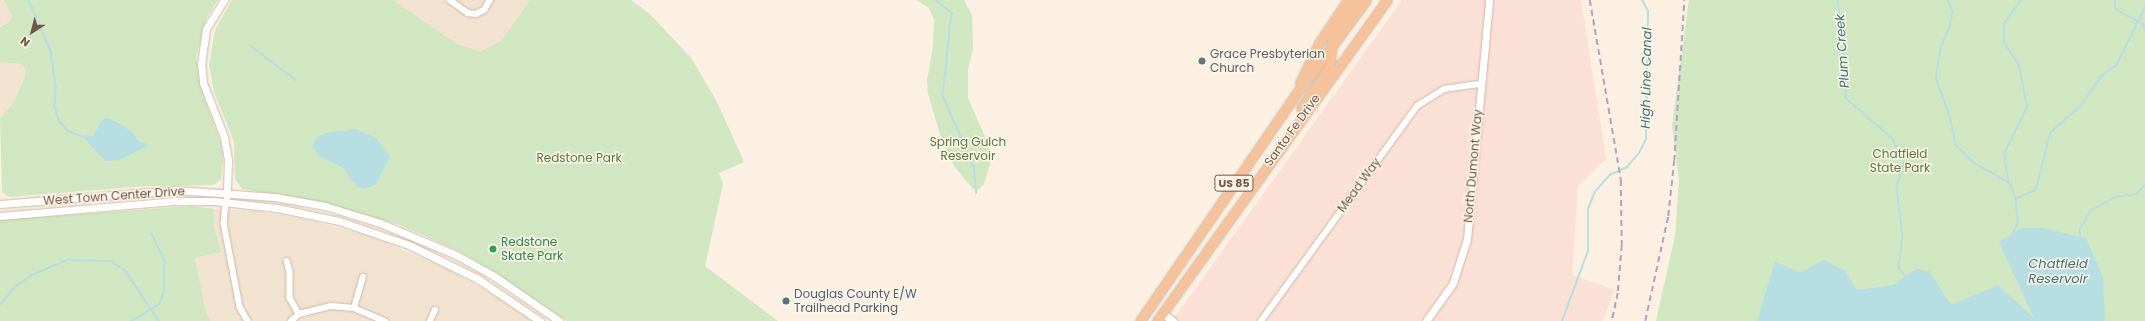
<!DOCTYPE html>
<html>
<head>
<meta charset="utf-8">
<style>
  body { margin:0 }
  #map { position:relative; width:2145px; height:321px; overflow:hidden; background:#fbf0e1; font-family:Poppins,sans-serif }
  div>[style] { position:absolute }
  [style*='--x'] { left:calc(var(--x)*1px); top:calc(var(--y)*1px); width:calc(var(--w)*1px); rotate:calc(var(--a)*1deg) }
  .residential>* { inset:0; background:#f2e2d0 }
  .commercial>* { inset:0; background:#fbe0d5 }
  .green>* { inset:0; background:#d1e7c1 }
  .water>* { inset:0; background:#b7dee3 }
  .stream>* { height:1.5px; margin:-0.75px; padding:0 0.75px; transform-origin:0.75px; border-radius:0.75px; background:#b7dee3 }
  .roads { filter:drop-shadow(0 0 1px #cdbaac) drop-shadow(0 0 1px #cdbaac) }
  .minor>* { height:5.5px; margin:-2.75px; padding:0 2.75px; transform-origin:2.75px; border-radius:2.75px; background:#fff }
  .tertiary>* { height:7px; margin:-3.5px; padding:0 3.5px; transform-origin:3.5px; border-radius:3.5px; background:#fff }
  .trunk>* { height:9px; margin:-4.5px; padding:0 4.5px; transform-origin:4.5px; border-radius:4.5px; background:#f5c29c }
  .rail>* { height:1.5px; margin-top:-0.75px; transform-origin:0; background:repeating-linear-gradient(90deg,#b3a1c3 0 6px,transparent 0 10px) }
  .dots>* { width:11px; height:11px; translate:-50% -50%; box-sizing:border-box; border:2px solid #fef5e7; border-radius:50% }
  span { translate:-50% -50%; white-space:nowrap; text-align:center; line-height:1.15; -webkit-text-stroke:3px #fef5e7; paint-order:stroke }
  .shield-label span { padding:1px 3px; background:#fef5e7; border:1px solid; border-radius:3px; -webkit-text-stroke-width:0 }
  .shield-label { font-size:11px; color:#71574a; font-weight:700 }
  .worship-label { font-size:12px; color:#5b616d }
  .left { translate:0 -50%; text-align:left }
  .street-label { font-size:12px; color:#71574a }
  .park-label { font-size:12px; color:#567b45 }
  .leisure-label { font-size:12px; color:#27864d }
  .service-label { font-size:12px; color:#4e5e75 }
  .water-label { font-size:13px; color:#42747c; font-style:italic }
  .north { position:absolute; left:12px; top:12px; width:40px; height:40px; -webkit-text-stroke:3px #fef5e7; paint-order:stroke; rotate:216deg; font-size:11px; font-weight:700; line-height:16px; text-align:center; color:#71574a }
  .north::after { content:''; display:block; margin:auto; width:14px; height:18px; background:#71574a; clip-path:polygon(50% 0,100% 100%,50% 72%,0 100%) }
</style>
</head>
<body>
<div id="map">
  <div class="residential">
    <div style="clip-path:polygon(0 0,4px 0,13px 15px,10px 21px,0 26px)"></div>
    <div style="clip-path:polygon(393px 0,530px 0,501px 41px,480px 51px,457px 44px)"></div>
    <div style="clip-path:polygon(0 62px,21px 64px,25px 68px,24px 79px,14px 102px,0 119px)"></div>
    <div style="clip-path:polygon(214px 209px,253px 211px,304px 219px,369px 236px,446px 268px,507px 303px,532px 321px,211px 321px,206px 312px,195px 258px,222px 252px,214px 228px)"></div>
  </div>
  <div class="commercial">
    <div style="clip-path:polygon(1402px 0,1581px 0,1606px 159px,1578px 186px,1572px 275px,1615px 290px,1603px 321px,1172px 321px)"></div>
  </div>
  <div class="green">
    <div style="clip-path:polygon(4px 0,218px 0,207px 17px,196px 58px,202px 92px,221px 143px,223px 160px,221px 179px,214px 185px,146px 186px,9px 197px,2px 192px,0 119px,14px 102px,24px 79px,25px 68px,21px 64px,0 62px,0 27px,10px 21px,12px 15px)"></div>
    <div style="clip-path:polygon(232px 0,393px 0,457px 44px,480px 51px,501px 41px,530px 0,631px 0,650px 14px,692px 59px,717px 102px,744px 162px,719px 173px,723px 184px,705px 266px,778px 321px,567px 321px,493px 271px,459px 251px,400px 225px,322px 202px,242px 189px,235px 179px,234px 142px,214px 92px,209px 65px,215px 30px)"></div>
    <div style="clip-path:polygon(916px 0,964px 0,972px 15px,973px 49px,968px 70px,968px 98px,993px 155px,984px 184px,978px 190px,973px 189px,954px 166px,942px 141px,928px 94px,927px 81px,933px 46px,934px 20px,929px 8px)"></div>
    <div style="clip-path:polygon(1689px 0,2145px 0,2145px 321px,1656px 321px,1675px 236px,1679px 180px,1672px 125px)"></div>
    <div style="clip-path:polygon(192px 206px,214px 209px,214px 228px,222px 252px,195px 258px,206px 312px,211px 321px,0 321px,0 220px)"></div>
  </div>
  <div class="water">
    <div style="clip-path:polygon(107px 118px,117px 122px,132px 132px,139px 141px,149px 145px,119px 160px,105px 161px,83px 137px,86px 135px,93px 137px,101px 121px)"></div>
    <div style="clip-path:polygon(356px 129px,376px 138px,390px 156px,376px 184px,365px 189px,357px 187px,343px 168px,320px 157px,313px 148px,314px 141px,322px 134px)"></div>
    <div style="clip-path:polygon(2021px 228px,2042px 228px,2086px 238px,2103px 277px,2105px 321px,1757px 321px,1775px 261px,1800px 273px,1824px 260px,1845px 271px,1857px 290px,1893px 285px,1916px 269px,1929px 271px,1951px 305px,1998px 285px,2034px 318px,1999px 242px)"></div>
  </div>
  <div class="stream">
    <div style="--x:29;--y:0;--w:56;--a:66.7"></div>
    <div style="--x:51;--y:51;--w:36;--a:82"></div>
    <div style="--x:56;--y:87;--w:20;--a:93"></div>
    <div style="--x:55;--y:107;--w:14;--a:73"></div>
    <div style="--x:59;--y:120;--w:13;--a:51"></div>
    <div style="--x:67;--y:130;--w:17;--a:24"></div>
    <div style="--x:936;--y:0;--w:21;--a:39"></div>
    <div style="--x:952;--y:13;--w:83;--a:96.2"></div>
    <div style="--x:943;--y:96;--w:77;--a:66.1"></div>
    <div style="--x:974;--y:166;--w:27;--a:84"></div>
    <div style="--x:1838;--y:0;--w:56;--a:82.9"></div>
    <div style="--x:1845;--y:56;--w:42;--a:88.6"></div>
    <div style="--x:1846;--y:98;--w:61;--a:41"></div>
    <div style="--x:1892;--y:138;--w:28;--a:63"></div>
    <div style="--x:1905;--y:163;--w:24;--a:109"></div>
    <div style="--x:1897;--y:186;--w:49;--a:83"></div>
    <div style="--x:1903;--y:235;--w:32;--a:97"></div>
    <div style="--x:1899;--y:267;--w:12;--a:55"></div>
    <div style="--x:1948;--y:0;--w:13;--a:67"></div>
    <div style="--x:1953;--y:12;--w:15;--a:101"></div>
    <div style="--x:1950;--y:27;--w:23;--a:113"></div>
    <div style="--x:1941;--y:48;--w:30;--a:99"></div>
    <div style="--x:1936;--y:78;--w:40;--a:69.8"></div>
    <div style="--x:1950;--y:116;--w:30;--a:78"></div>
    <div style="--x:1956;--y:145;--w:24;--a:45"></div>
    <div style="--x:1973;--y:162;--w:40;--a:29.7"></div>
    <div style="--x:2008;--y:182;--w:6;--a:51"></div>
    <div style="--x:2012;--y:187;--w:13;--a:72"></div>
    <div style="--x:2016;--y:199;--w:24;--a:85"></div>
    <div style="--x:2018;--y:223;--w:11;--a:112"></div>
    <div style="--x:2115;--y:0;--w:9;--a:84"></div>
    <div style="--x:2116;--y:9;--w:32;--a:30"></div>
    <div style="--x:2144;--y:25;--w:5;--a:79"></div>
    <div style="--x:251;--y:46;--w:56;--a:37.1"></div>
    <div style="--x:2008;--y:181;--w:27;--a:-98"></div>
    <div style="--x:2004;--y:154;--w:52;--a:-63.9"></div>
    <div style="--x:2027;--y:107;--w:42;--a:-101"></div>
    <div style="--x:2019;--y:66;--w:27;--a:-123"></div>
    <div style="--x:2004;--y:43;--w:19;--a:-90"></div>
    <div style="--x:2004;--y:24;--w:29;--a:-55"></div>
    <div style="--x:2016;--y:199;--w:22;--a:-24"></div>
    <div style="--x:2036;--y:190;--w:59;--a:-76.2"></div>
    <div style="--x:2050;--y:133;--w:43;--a:-42.2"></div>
    <div style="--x:2082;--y:104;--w:35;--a:-55"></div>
    <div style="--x:2102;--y:75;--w:17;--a:-33"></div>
    <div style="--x:2116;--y:66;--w:66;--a:-63.8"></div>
    <div style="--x:2080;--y:238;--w:9;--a:-90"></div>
    <div style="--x:2080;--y:229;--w:21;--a:-59"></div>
    <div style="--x:2091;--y:211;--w:28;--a:-30"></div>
    <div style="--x:2115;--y:197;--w:22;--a:-8"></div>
    <div style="--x:2137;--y:194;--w:12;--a:-48"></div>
    <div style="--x:0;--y:305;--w:26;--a:-50"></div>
    <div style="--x:17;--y:285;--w:18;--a:-34"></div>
    <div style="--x:32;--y:275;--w:38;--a:-23"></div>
    <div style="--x:67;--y:260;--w:44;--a:1.3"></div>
    <div style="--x:111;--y:261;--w:18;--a:34"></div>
    <div style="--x:126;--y:271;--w:60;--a:56.6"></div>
    <div style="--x:132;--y:321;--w:32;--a:-32"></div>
    <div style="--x:159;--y:304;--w:12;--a:-66"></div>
    <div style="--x:164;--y:293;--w:33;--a:-90"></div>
    <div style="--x:164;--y:260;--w:28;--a:-116"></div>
    <div style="--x:1562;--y:321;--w:75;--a:-69.6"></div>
    <div style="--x:1588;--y:251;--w:42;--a:-90"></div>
    <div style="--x:1588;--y:209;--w:18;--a:-68"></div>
    <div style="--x:1595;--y:192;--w:23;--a:-49"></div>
    <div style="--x:1610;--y:175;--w:19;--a:-25"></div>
    <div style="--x:1627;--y:167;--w:18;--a:-49"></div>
    <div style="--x:1639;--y:153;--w:16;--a:-63"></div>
    <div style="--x:1646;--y:139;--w:128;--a:-89.1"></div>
    <div style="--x:1648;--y:11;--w:13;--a:-119"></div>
  </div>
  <div class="roads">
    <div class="minor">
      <div style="--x:450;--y:0;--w:22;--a:36"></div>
      <div style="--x:468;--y:13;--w:8;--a:7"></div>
      <div style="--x:476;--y:14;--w:9;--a:-27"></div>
      <div style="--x:484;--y:10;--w:12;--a:-59"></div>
      <div style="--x:226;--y:202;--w:21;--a:95"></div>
      <div style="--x:224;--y:223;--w:86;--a:79.2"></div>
      <div style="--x:240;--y:307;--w:16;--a:60"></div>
      <div style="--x:287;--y:261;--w:11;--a:75"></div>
      <div style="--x:290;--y:272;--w:26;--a:90"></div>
      <div style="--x:290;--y:298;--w:18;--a:61"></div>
      <div style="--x:354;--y:308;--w:32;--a:-74"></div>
      <div style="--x:291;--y:321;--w:11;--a:-41"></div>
      <div style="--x:299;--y:314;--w:33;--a:-14"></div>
      <div style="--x:331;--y:306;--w:23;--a:5"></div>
      <div style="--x:354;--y:308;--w:34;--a:23"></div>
      <div style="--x:430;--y:321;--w:12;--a:-66"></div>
      <div style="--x:1261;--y:321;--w:266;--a:-54"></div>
      <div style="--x:1417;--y:106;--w:32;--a:-32"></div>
      <div style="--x:1444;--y:89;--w:37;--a:-8"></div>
    </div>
    <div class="tertiary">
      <div style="--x:224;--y:0;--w:34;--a:122"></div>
      <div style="--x:206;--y:29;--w:34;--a:98"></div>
      <div style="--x:201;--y:63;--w:20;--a:84"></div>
      <div style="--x:203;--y:83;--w:58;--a:68.7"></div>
      <div style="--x:224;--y:137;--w:23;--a:80"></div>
      <div style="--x:228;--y:160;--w:36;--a:92"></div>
      <div style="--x:0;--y:204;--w:177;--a:-4.5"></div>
      <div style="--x:176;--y:190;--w:99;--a:4"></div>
      <div style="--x:275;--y:197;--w:51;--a:10.2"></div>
      <div style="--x:325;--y:206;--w:58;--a:17.2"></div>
      <div style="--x:380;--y:223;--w:82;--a:22.8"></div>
      <div style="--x:456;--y:255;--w:43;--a:28.9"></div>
      <div style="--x:494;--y:276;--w:79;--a:34.7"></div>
      <div style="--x:0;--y:216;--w:177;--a:-4.9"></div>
      <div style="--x:176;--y:201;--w:38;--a:0"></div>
      <div style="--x:214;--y:201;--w:63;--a:6.3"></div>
      <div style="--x:277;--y:208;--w:63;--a:11.8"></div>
      <div style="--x:339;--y:221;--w:74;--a:18.9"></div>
      <div style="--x:409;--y:245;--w:77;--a:26.2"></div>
      <div style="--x:478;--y:279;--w:75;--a:34.1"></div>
      <div style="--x:1162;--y:313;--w:14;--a:36"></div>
      <div style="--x:1426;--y:321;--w:47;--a:-54.6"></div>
      <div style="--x:1453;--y:283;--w:46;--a:-72.3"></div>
      <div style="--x:1467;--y:239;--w:240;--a:-84.7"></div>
    </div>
    <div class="trunk">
      <div style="--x:1300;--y:83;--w:44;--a:-64.6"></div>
      <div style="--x:1319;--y:43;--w:52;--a:-56"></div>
      <div style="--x:1301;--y:108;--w:42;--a:-55.6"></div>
      <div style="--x:1325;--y:73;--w:10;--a:-61"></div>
      <div style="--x:1330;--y:64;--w:32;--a:-85"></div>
      <div style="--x:1333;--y:32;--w:40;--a:-53"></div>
      <div style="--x:1140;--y:321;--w:280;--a:-55.5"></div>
      <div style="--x:1299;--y:90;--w:112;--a:-53.3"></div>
      <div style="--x:1157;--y:321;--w:395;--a:-54.4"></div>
    </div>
  </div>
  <div class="rail">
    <div style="--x:1590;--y:0;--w:183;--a:80.2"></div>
    <div style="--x:1621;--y:180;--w:65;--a:89.1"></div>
    <div style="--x:1622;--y:245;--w:48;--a:94.8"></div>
    <div style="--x:1618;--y:293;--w:29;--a:102"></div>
    <div style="--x:1645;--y:321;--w:107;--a:-77.6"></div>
    <div style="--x:1668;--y:216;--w:55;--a:-83.8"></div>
    <div style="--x:1674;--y:161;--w:161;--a:-86.4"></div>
  </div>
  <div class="dots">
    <div style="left:1202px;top:61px;background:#6b7280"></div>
    <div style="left:493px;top:249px;background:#2e9e5b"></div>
    <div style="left:786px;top:301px;background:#5c6f8a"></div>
  </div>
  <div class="shield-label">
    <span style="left:1234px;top:183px">US 85</span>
  </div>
  <div class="worship-label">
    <span class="left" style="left:1210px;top:61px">Grace Presbyterian<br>Church</span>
  </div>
  <div class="street-label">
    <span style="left:1292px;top:130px;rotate:-54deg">Santa Fe Drive</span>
    <span style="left:1473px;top:166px;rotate:-85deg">North Dumont Way</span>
    <span style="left:1359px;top:185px;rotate:-54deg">Mead Way</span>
    <span style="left:114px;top:196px;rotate:-4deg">West Town Center Drive</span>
  </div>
  <div class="park-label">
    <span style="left:968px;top:149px">Spring Gulch<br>Reservoir</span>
    <span style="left:1900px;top:161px">Chatfield<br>State Park</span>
    <span style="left:579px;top:158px">Redstone Park</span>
  </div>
  <div class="leisure-label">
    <span class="left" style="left:501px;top:249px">Redstone<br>Skate Park</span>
  </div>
  <div class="service-label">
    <span class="left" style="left:794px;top:301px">Douglas County E/W<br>Trailhead Parking</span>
  </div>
  <div class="water-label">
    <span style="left:1843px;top:51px;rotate:-94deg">Plum Creek</span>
    <span style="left:1647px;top:78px;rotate:-89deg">High Line Canal</span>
    <span style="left:2058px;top:272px">Chatfield<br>Reservoir</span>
  </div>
  <div class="north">N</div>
</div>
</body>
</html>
